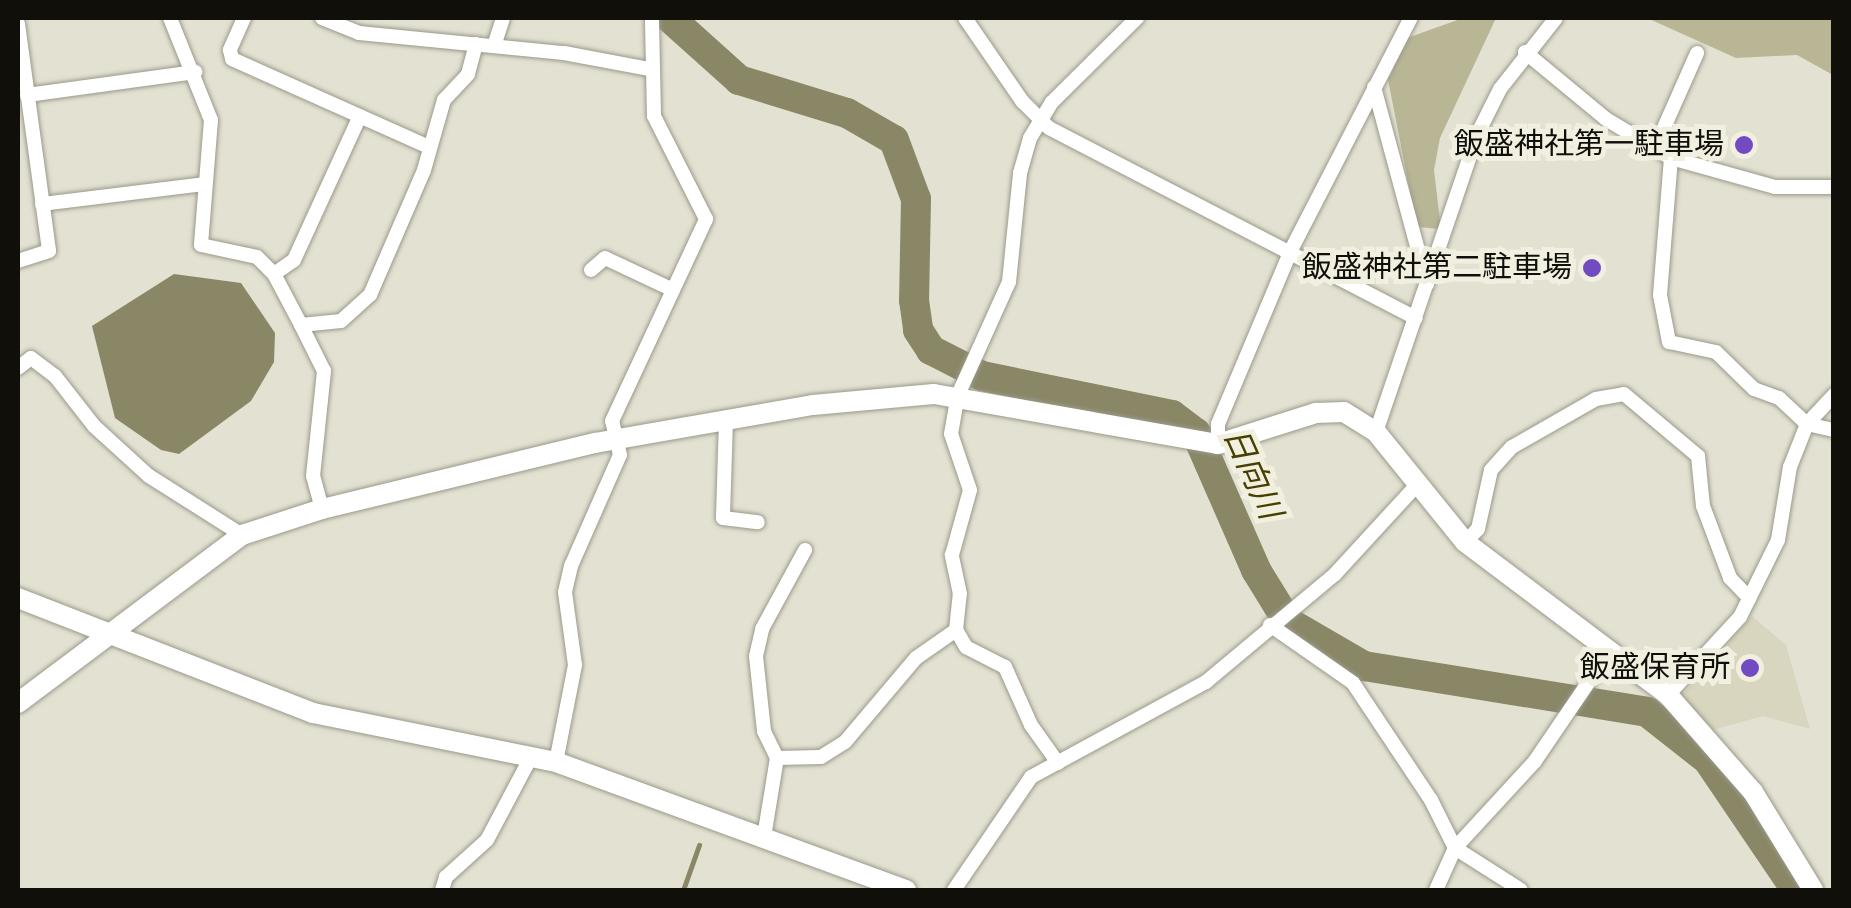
<!DOCTYPE html>
<html>
<head>
<meta charset="utf-8">
<style>
  body { margin:0 }
  #map { position:relative; width:1851px; height:908px; overflow:hidden; background:#e3e2d2; font-family:"Sofia Sans Condensed","Noto Sans JP",sans-serif }
  div>[style] { position:absolute }
  [style*='--x'] { left:calc(var(--x)*1px); top:calc(var(--y)*1px); width:calc(var(--w)*1px); rotate:calc(var(--a)*1deg) }
  .built>* { inset:0; background:#d9d6bf }
  .green>* { inset:0; background:#b9b696 }
  .water>* { inset:0; background:#8a8767 }
  .stream>* { height:5px; margin:-2.5px; padding:0 2.5px; transform-origin:2.5px; border-radius:2.5px; background:#8a8767 }
  .river>* { height:30px; margin:-15px; padding:0 15px; transform-origin:15px; border-radius:15px; background:#8a8767 }
  .roads { filter:drop-shadow(0 0 2px #9a998a) drop-shadow(0 0 2px #9a998a) }
  .street>* { height:14px; margin:-7px; padding:0 7px; transform-origin:7px; border-radius:7px; background:#fff }
  .secondary>* { height:20px; margin:-10px; padding:0 10px; transform-origin:10px; border-radius:10px; background:#fff }
  .dots>* { width:28px; height:28px; translate:-50% -50%; box-sizing:border-box; border:5px solid #f1efdf; border-radius:50% }
  span { translate:-50% -50%; white-space:nowrap; text-align:center; line-height:1.15; -webkit-text-stroke:10px #f1efdf; paint-order:stroke }
  .poi-label { font-size:30px; color:#100f0a }
  .right { translate:-100% -50%; text-align:right }
  .water-label { font-size:32px; color:#463f00; font-style:italic }
  .frame { position:absolute; inset:0; border:20px solid #100f0a; pointer-events:none }
</style>
</head>
<body>
<div id="map">
  <div class="built">
    <div style="clip-path:polygon(1752px 616px,1786px 645px,1810px 729px,1763px 716px,1713px 730px,1681px 697px)"></div>
  </div>
  <div class="green">
    <div style="clip-path:polygon(1463px 18px,1496px 18px,1440px 138px,1434px 170px,1441px 229px,1417px 227px,1388px 80px,1407px 38px)"></div>
    <div style="clip-path:polygon(1647px 18px,1833px 18px,1833px 75px,1797px 55px,1736px 58px)"></div>
  </div>
  <div class="water">
    <div style="clip-path:polygon(174px 274px,241px 283px,275px 333px,274px 362px,251px 401px,179px 454px,161px 450px,115px 418px,92px 326px)"></div>
  </div>
  <div class="stream">
    <div style="--x:683;--y:890;--w:48;--a:-70.4"></div>
  </div>
  <div class="river">
    <div style="--x:670;--y:18;--w:93;--a:41.9"></div>
    <div style="--x:739;--y:80;--w:113;--a:17"></div>
    <div style="--x:847;--y:113;--w:54;--a:29.9"></div>
    <div style="--x:894;--y:140;--w:63;--a:69.6"></div>
    <div style="--x:916;--y:199;--w:101;--a:91.1"></div>
    <div style="--x:914;--y:300;--w:30;--a:82"></div>
    <div style="--x:918;--y:330;--w:24;--a:57"></div>
    <div style="--x:931;--y:350;--w:57;--a:27"></div>
    <div style="--x:982;--y:376;--w:194;--a:11.6"></div>
    <div style="--x:1172;--y:415;--w:30;--a:37"></div>
    <div style="--x:1196;--y:433;--w:150;--a:66.3"></div>
    <div style="--x:1256;--y:570;--w:61;--a:58.4"></div>
    <div style="--x:1288;--y:622;--w:88;--a:30.1"></div>
    <div style="--x:1364;--y:666;--w:287;--a:9.2"></div>
    <div style="--x:1647;--y:712;--w:78;--a:38.2"></div>
    <div style="--x:1708;--y:760;--w:157;--a:55.9"></div>
  </div>
  <div class="roads">
    <div class="street">
      <div style="--x:170;--y:18;--w:110;--a:68.1"></div>
      <div style="--x:211;--y:120;--w:125;--a:94.6"></div>
      <div style="--x:201;--y:245;--w:57;--a:12.1"></div>
      <div style="--x:257;--y:257;--w:24;--a:45"></div>
      <div style="--x:244;--y:18;--w:35;--a:114"></div>
      <div style="--x:230;--y:50;--w:9;--a:77"></div>
      <div style="--x:232;--y:59;--w:216;--a:24.1"></div>
      <div style="--x:322;--y:18;--w:40;--a:22"></div>
      <div style="--x:359;--y:33;--w:206;--a:5.6"></div>
      <div style="--x:564;--y:53;--w:86;--a:10.7"></div>
      <div style="--x:965;--y:18;--w:101;--a:55.5"></div>
      <div style="--x:1022;--y:101;--w:38;--a:45"></div>
      <div style="--x:1049;--y:128;--w:413;--a:27.4"></div>
      <div style="--x:18;--y:24;--w:229;--a:82.2"></div>
      <div style="--x:49;--y:251;--w:33;--a:162"></div>
      <div style="--x:494;--y:46;--w:29;--a:-72"></div>
      <div style="--x:1525;--y:52;--w:105;--a:39.6"></div>
      <div style="--x:1606;--y:119;--w:76;--a:31"></div>
      <div style="--x:1671;--y:158;--w:108;--a:15.6"></div>
      <div style="--x:1775;--y:187;--w:59;--a:0"></div>
      <div style="--x:1374;--y:87;--w:204;--a:74.9"></div>
      <div style="--x:27;--y:95;--w:170;--a:-7.8"></div>
      <div style="--x:1655;--y:148;--w:104;--a:-66.1"></div>
      <div style="--x:1671;--y:158;--w:137;--a:94.6"></div>
      <div style="--x:1660;--y:295;--w:48;--a:79.2"></div>
      <div style="--x:1669;--y:342;--w:48;--a:12"></div>
      <div style="--x:1716;--y:352;--w:53;--a:44.2"></div>
      <div style="--x:1754;--y:389;--w:27;--a:20"></div>
      <div style="--x:1779;--y:398;--w:38;--a:43"></div>
      <div style="--x:1807;--y:424;--w:28;--a:13"></div>
      <div style="--x:42;--y:204;--w:164;--a:-7"></div>
      <div style="--x:591;--y:270;--w:18;--a:-41"></div>
      <div style="--x:605;--y:258;--w:75;--a:25.2"></div>
      <div style="--x:301;--y:325;--w:58;--a:-117.9"></div>
      <div style="--x:274;--y:274;--w:24;--a:-35"></div>
      <div style="--x:294;--y:260;--w:158;--a:-65.4"></div>
      <div style="--x:18;--y:368;--w:16;--a:-38"></div>
      <div style="--x:31;--y:358;--w:30;--a:37"></div>
      <div style="--x:55;--y:376;--w:63;--a:52"></div>
      <div style="--x:94;--y:426;--w:74;--a:42.3"></div>
      <div style="--x:149;--y:476;--w:110;--a:32.4"></div>
      <div style="--x:726;--y:420;--w:98;--a:91.8"></div>
      <div style="--x:723;--y:518;--w:35;--a:7"></div>
      <div style="--x:1376;--y:432;--w:316;--a:-71.2"></div>
      <div style="--x:1478;--y:133;--w:49;--a:-63.4"></div>
      <div style="--x:1500;--y:89;--w:90;--a:-51.7"></div>
      <div style="--x:1218;--y:444;--w:20;--a:-90"></div>
      <div style="--x:1218;--y:424;--w:189;--a:-67.2"></div>
      <div style="--x:1291;--y:250;--w:261;--a:-62.7"></div>
      <div style="--x:322;--y:509;--w:34;--a:-105"></div>
      <div style="--x:313;--y:476;--w:106;--a:-84"></div>
      <div style="--x:324;--y:371;--w:51;--a:-116.6"></div>
      <div style="--x:301;--y:325;--w:40;--a:-5.7"></div>
      <div style="--x:341;--y:321;--w:39;--a:-42"></div>
      <div style="--x:370;--y:295;--w:136;--a:-66.6"></div>
      <div style="--x:424;--y:170;--w:73;--a:-74.1"></div>
      <div style="--x:444;--y:100;--w:35;--a:-47"></div>
      <div style="--x:468;--y:74;--w:31;--a:-75"></div>
      <div style="--x:1465;--y:542;--w:18;--a:-45"></div>
      <div style="--x:1478;--y:529;--w:60;--a:-77.6"></div>
      <div style="--x:1491;--y:470;--w:31;--a:-48"></div>
      <div style="--x:1512;--y:447;--w:97;--a:-29.7"></div>
      <div style="--x:1596;--y:399;--w:28;--a:-10"></div>
      <div style="--x:1624;--y:394;--w:97;--a:40"></div>
      <div style="--x:1698;--y:456;--w:50;--a:84.3"></div>
      <div style="--x:1703;--y:506;--w:77;--a:69.4"></div>
      <div style="--x:1730;--y:578;--w:28;--a:46"></div>
      <div style="--x:1270;--y:625;--w:101;--a:34.9"></div>
      <div style="--x:1353;--y:683;--w:141;--a:56.3"></div>
      <div style="--x:1431;--y:800;--w:54;--a:63.4"></div>
      <div style="--x:1455;--y:848;--w:78;--a:32.5"></div>
      <div style="--x:1668;--y:695;--w:106;--a:-47.3"></div>
      <div style="--x:1740;--y:617;--w:86;--a:-63.7"></div>
      <div style="--x:1778;--y:540;--w:74;--a:-80.7"></div>
      <div style="--x:1790;--y:467;--w:46;--a:-68.4"></div>
      <div style="--x:1807;--y:424;--w:40;--a:-47"></div>
      <div style="--x:777;--y:758;--w:44;--a:-1.3"></div>
      <div style="--x:821;--y:757;--w:28;--a:-32"></div>
      <div style="--x:845;--y:742;--w:110;--a:-49.8"></div>
      <div style="--x:916;--y:658;--w:49;--a:-35"></div>
      <div style="--x:556;--y:762;--w:99;--a:-78.9"></div>
      <div style="--x:575;--y:665;--w:74;--a:-97.8"></div>
      <div style="--x:565;--y:592;--w:27;--a:-77"></div>
      <div style="--x:571;--y:566;--w:121;--a:-66.2"></div>
      <div style="--x:620;--y:455;--w:35;--a:-103"></div>
      <div style="--x:612;--y:421;--w:223;--a:-65"></div>
      <div style="--x:706;--y:219;--w:115;--a:-116.8"></div>
      <div style="--x:654;--y:116;--w:98;--a:-91.2"></div>
      <div style="--x:1058;--y:763;--w:47;--a:-125.4"></div>
      <div style="--x:1031;--y:725;--w:64;--a:-114.1"></div>
      <div style="--x:1005;--y:667;--w:44;--a:-152.9"></div>
      <div style="--x:966;--y:647;--w:20;--a:-120"></div>
      <div style="--x:956;--y:630;--w:36;--a:-84"></div>
      <div style="--x:960;--y:594;--w:40;--a:-102"></div>
      <div style="--x:952;--y:555;--w:67;--a:-74.5"></div>
      <div style="--x:970;--y:490;--w:59;--a:-108.7"></div>
      <div style="--x:951;--y:434;--w:40;--a:-80"></div>
      <div style="--x:958;--y:395;--w:124;--a:-65.7"></div>
      <div style="--x:1009;--y:282;--w:110;--a:-84.2"></div>
      <div style="--x:1020;--y:173;--w:36;--a:-74"></div>
      <div style="--x:1030;--y:138;--w:42;--a:-58.6"></div>
      <div style="--x:1052;--y:102;--w:120;--a:-44.7"></div>
      <div style="--x:764;--y:837;--w:80;--a:-80.7"></div>
      <div style="--x:777;--y:758;--w:30;--a:-116"></div>
      <div style="--x:764;--y:731;--w:75;--a:-96.1"></div>
      <div style="--x:756;--y:656;--w:28;--a:-77"></div>
      <div style="--x:762;--y:629;--w:90;--a:-61.4"></div>
      <div style="--x:442;--y:890;--w:14;--a:-73"></div>
      <div style="--x:446;--y:877;--w:55;--a:-42.1"></div>
      <div style="--x:487;--y:840;--w:94;--a:-62.1"></div>
      <div style="--x:954;--y:890;--w:137;--a:-55.7"></div>
      <div style="--x:1031;--y:777;--w:199;--a:-28.5"></div>
      <div style="--x:1206;--y:682;--w:168;--a:-39.9"></div>
      <div style="--x:1335;--y:574;--w:118;--a:-47.4"></div>
      <div style="--x:1436;--y:890;--w:46;--a:-65.7"></div>
      <div style="--x:1455;--y:848;--w:118;--a:-47.4"></div>
      <div style="--x:1535;--y:761;--w:132;--a:-55.8"></div>
    </div>
    <div class="secondary">
      <div style="--x:18;--y:598;--w:317;--a:21.3"></div>
      <div style="--x:313;--y:713;--w:248;--a:11.4"></div>
      <div style="--x:556;--y:762;--w:373;--a:20.1"></div>
      <div style="--x:18;--y:703;--w:280;--a:-36.9"></div>
      <div style="--x:242;--y:535;--w:84;--a:-18"></div>
      <div style="--x:322;--y:509;--w:281;--a:-13.6"></div>
      <div style="--x:595;--y:443;--w:221;--a:-9.9"></div>
      <div style="--x:813;--y:405;--w:121;--a:-5.2"></div>
      <div style="--x:934;--y:394;--w:288;--a:10"></div>
      <div style="--x:1218;--y:444;--w:103;--a:-17.6"></div>
      <div style="--x:1316;--y:413;--w:28;--a:-2"></div>
      <div style="--x:1344;--y:412;--w:38;--a:32"></div>
      <div style="--x:1376;--y:432;--w:141;--a:51"></div>
      <div style="--x:1465;--y:542;--w:254;--a:37"></div>
      <div style="--x:1668;--y:695;--w:129;--a:48.8"></div>
      <div style="--x:1753;--y:792;--w:115;--a:58.5"></div>
    </div>
  </div>
  <div class="dots">
    <div style="left:1744px;top:145px;background:#724ac2"></div>
    <div style="left:1592px;top:268px;background:#724ac2"></div>
    <div style="left:1750px;top:668px;background:#724ac2"></div>
  </div>
  <div class="poi-label">
    <span class="right" style="left:1724px;top:145px">飯盛神社第一駐車場</span>
    <span class="right" style="left:1572px;top:268px">飯盛神社第二駐車場</span>
    <span class="right" style="left:1730px;top:668px">飯盛保育所</span>
  </div>
  <div class="water-label">
    <span style="left:1251px;top:474px;rotate:66deg">日向川</span>
  </div>
  <div class="frame"></div>
</div>
</body>
</html>
